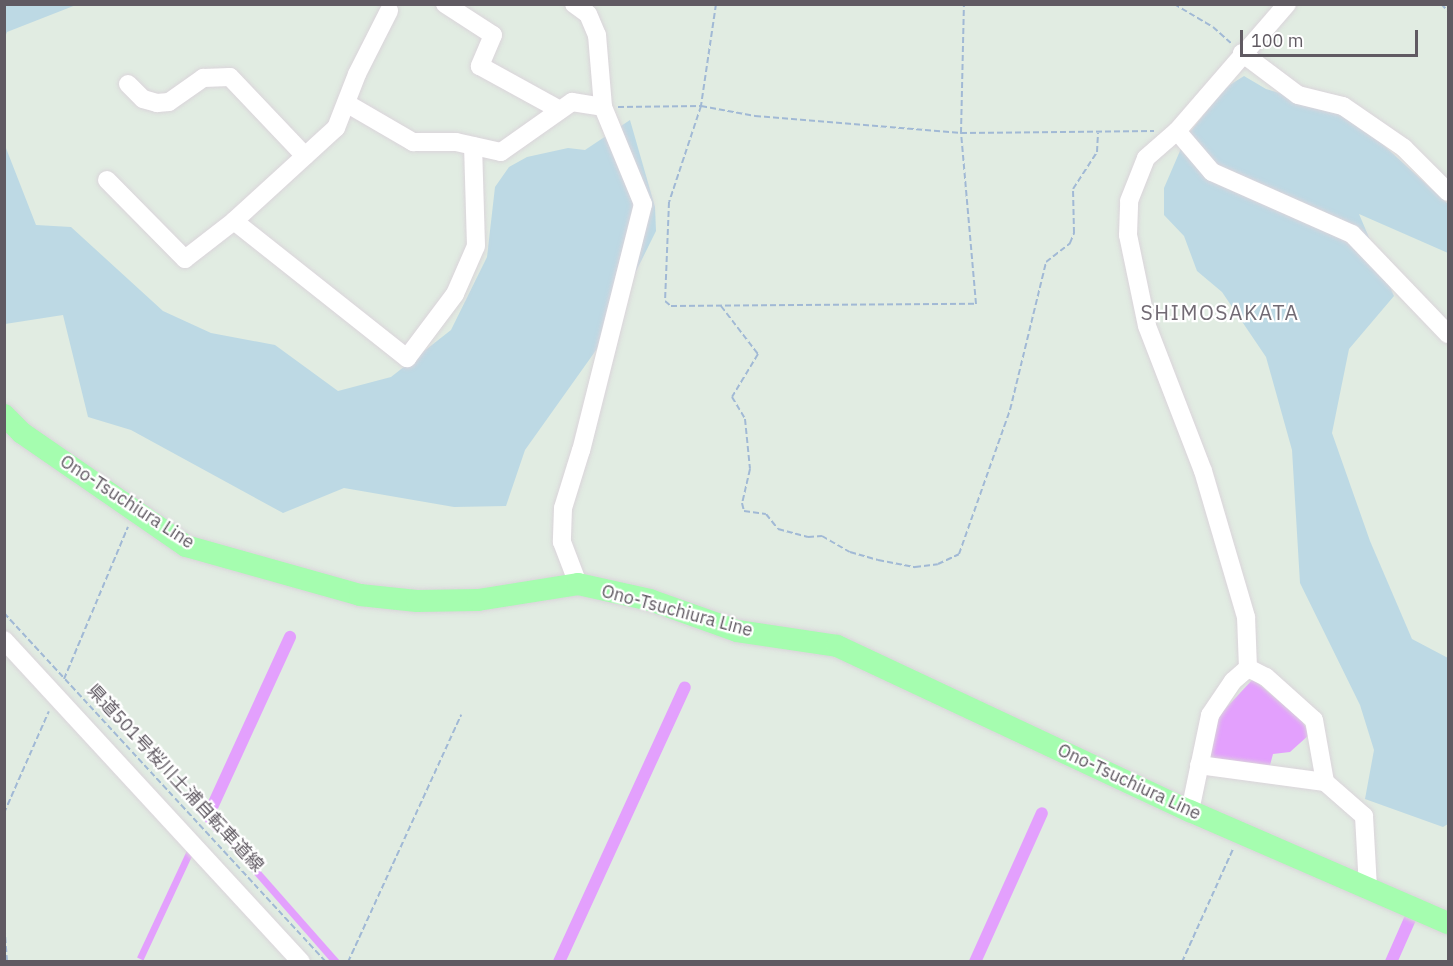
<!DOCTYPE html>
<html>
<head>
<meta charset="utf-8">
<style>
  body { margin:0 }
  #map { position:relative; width:1453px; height:966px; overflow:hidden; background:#e1ece2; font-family:"IBM Plex Sans","Noto Sans JP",sans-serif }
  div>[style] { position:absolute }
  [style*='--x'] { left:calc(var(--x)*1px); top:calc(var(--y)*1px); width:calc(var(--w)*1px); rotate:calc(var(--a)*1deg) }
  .green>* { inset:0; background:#bdd9e4 }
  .water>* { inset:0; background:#e3a0fd; transform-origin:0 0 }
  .canal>* { height:12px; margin:-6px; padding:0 6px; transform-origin:6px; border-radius:6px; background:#e3a0fd }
  .path>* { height:2px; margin-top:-1px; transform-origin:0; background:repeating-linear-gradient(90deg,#a1b9d5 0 6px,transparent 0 9px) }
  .roads { filter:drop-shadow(0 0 2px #dad4da) drop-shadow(0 0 2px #dad4da) }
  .minor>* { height:18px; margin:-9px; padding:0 9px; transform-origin:9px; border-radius:9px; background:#fff }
  .major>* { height:22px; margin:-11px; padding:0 11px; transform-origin:11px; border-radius:11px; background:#a5fdaf }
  span { translate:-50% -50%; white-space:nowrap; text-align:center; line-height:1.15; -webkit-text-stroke:4.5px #fff; paint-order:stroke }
  .street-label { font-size:18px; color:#605a62 }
  .quarter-label { font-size:21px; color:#726b74; letter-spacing:1.5px }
  .frame { position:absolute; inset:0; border:6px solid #605a62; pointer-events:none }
  .scale { position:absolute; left:1240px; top:30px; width:178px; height:27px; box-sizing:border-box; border:3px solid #605a62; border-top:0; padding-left:8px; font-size:18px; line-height:21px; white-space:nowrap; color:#605a62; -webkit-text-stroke:4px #fff; paint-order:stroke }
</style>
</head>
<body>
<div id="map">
  <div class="green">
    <div style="clip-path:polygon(5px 4px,76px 4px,76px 5px,7px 32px,5px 37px)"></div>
    <div style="clip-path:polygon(1244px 76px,1266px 89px,1331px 108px,1378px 140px,1448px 204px,1448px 253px,1359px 214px,1394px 296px,1349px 349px,1332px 433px,1370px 541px,1412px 639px,1448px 658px,1448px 824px,1443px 827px,1365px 799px,1374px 750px,1360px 705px,1300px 583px,1292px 450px,1266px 357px,1222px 292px,1197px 271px,1184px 236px,1164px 215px,1164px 188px,1186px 137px,1225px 88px)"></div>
    <div style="clip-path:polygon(630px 120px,655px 207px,656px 231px,599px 346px,525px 450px,506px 506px,454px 507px,344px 488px,283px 513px,131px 430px,88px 417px,63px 315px,5px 324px,4px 143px,36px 225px,71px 227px,163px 311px,211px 333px,275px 345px,338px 391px,391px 377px,451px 330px,487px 257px,495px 187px,509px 167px,527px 157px,568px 148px,585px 150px)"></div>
  </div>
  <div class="water">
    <div style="clip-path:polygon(1253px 679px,1301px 720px,1310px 734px,1290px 752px,1273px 754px,1269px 769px,1208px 757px,1213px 722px)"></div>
    <div style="clip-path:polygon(203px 816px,212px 816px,340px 961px,330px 961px)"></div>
    <div style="left:195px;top:850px;width:122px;height:7px;rotate:115deg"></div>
  </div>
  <div class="canal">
    <div style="--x:218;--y:827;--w:15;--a:-132"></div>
    <div style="--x:208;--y:816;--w:197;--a:-65.4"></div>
    <div style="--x:559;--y:962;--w:302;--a:-65.4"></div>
    <div style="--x:975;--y:962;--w:163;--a:-65.8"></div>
    <div style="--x:1391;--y:962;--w:47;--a:-66.2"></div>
  </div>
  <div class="path">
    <div style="--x:716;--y:4;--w:103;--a:98.4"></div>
    <div style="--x:701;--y:106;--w:101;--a:108.4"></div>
    <div style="--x:669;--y:202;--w:99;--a:92.3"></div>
    <div style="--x:665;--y:301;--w:8;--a:40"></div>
    <div style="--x:671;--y:306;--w:305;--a:-0.4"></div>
    <div style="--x:976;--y:304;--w:172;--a:-95"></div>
    <div style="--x:961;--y:133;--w:129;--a:-88.7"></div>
    <div style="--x:1174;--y:4;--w:45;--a:30.5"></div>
    <div style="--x:1213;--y:27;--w:24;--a:42"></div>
    <div style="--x:1441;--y:4;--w:10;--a:45"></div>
    <div style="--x:618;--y:107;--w:83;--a:-0.7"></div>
    <div style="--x:701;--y:106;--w:55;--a:10.5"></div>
    <div style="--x:755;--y:116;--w:207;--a:4.7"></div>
    <div style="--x:961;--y:133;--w:193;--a:-0.6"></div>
    <div style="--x:721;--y:306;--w:61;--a:52.4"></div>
    <div style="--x:758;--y:354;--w:50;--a:121.2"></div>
    <div style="--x:732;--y:397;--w:26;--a:59"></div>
    <div style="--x:745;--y:419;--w:50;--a:84.3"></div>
    <div style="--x:750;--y:469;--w:35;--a:103"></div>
    <div style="--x:742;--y:503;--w:8;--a:76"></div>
    <div style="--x:744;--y:511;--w:22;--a:8"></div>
    <div style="--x:766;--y:514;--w:19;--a:51"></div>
    <div style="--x:778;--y:529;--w:31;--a:15"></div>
    <div style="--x:808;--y:537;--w:14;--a:-4"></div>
    <div style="--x:822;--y:536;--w:32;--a:30"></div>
    <div style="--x:850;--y:552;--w:29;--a:16"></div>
    <div style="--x:878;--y:560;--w:38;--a:11"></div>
    <div style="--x:915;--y:567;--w:23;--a:-7"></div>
    <div style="--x:938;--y:564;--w:23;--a:-25"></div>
    <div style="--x:959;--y:554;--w:153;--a:-70.5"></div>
    <div style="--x:1010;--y:410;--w:152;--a:-76.3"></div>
    <div style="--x:1046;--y:262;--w:31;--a:-38"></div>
    <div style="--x:1070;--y:243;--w:11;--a:-68"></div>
    <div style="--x:1074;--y:233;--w:44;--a:-91.3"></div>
    <div style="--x:1073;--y:189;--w:44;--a:-57"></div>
    <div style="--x:1097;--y:152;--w:19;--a:-87"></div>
    <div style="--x:4;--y:613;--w:475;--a:47.3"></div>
    <div style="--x:64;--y:679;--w:165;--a:-67.2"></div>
    <div style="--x:4;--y:813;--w:111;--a:-66.2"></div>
    <div style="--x:4;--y:919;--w:43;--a:86"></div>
    <div style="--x:348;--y:962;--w:272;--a:-65.4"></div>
    <div style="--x:1182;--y:962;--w:124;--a:-65.7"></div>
  </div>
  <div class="roads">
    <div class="minor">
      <div style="--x:445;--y:4;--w:57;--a:32.9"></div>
      <div style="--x:493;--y:35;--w:34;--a:113"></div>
      <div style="--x:480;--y:66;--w:91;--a:28.8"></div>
      <div style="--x:574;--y:4;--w:17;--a:36"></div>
      <div style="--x:588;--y:14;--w:23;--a:67"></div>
      <div style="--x:597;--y:35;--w:72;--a:85.2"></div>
      <div style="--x:603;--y:107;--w:105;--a:67.6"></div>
      <div style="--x:643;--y:204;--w:254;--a:104.1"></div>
      <div style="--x:581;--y:450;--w:61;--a:107.2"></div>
      <div style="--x:563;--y:508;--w:34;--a:92"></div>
      <div style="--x:562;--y:542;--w:45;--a:69.1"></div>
      <div style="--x:1242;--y:53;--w:70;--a:36.9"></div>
      <div style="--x:1298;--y:95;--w:46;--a:13.7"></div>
      <div style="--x:1343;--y:106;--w:74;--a:34.5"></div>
      <div style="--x:1404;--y:148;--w:62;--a:45"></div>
      <div style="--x:128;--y:84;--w:21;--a:45"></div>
      <div style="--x:143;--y:99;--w:15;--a:16"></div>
      <div style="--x:157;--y:103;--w:12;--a:-5"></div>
      <div style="--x:169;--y:102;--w:42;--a:-35.2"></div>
      <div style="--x:203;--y:78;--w:27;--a:-2"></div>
      <div style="--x:230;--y:77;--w:109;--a:46.5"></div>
      <div style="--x:346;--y:103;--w:78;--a:30.2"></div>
      <div style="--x:413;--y:142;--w:43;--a:0"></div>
      <div style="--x:456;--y:142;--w:46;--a:12.5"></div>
      <div style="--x:501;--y:152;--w:87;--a:-35.2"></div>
      <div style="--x:572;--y:102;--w:31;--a:9"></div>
      <div style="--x:1177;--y:131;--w:54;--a:49.5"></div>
      <div style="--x:1212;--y:172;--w:153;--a:23.9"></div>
      <div style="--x:1352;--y:234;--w:139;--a:46.2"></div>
      <div style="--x:107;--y:180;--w:111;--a:45.4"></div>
      <div style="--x:185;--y:259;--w:62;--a:-37.8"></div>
      <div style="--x:234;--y:221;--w:138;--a:-42.4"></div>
      <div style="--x:336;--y:128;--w:58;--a:-68.7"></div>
      <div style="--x:357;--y:74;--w:71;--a:-63.1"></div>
      <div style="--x:234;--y:221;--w:221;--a:38.4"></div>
      <div style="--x:407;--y:358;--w:80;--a:-53.1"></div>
      <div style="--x:455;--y:294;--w:52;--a:-66.4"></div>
      <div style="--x:476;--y:246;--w:100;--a:-91.7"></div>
      <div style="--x:4;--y:640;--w:438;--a:47.3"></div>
      <div style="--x:1248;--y:668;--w:20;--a:27"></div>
      <div style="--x:1266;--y:677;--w:64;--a:41.9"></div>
      <div style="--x:1314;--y:720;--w:63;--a:79.9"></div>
      <div style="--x:1325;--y:782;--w:52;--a:41.1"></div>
      <div style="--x:1364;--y:816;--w:71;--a:86.8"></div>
      <div style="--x:1199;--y:765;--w:127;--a:7.7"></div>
      <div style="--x:1190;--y:811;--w:98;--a:-78.2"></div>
      <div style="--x:1210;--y:715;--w:41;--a:-55.9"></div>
      <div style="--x:1233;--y:681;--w:20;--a:-41"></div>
      <div style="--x:1248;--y:668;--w:51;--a:-92.2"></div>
      <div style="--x:1246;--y:617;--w:152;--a:-106.4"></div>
      <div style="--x:1203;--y:471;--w:155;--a:-111.1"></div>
      <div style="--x:1147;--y:326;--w:93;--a:-101.8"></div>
      <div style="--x:1128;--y:235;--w:34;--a:-88"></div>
      <div style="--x:1129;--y:201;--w:46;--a:-68.4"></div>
      <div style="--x:1146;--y:158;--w:41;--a:-41.1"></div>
      <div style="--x:1177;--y:131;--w:168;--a:-49.1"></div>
    </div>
    <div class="major">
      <div style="--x:4;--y:415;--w:25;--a:45"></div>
      <div style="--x:22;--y:433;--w:199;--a:34.6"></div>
      <div style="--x:186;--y:546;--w:181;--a:15.7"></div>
      <div style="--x:360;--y:595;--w:57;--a:6"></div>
      <div style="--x:417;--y:601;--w:61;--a:-0.9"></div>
      <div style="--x:478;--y:600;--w:101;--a:-9.1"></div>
      <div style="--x:578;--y:584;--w:74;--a:12.5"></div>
      <div style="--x:650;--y:600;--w:92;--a:19.6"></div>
      <div style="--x:737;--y:631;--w:101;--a:8.5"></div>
      <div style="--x:837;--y:646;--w:390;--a:25.1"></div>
      <div style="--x:1190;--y:811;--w:281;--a:23.5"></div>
    </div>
  </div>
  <div class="street-label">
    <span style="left:127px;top:502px;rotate:33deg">Ono-Tsuchiura Line</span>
    <span style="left:677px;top:611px;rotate:15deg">Ono-Tsuchiura Line</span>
    <span style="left:175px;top:778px;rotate:47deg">県道501号桜川土浦自転車道線</span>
    <span style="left:1129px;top:782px;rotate:25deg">Ono-Tsuchiura Line</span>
  </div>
  <div class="quarter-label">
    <span style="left:1220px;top:312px">SHIMOSAKATA</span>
  </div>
  <div class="frame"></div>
  <div class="scale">100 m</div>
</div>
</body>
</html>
